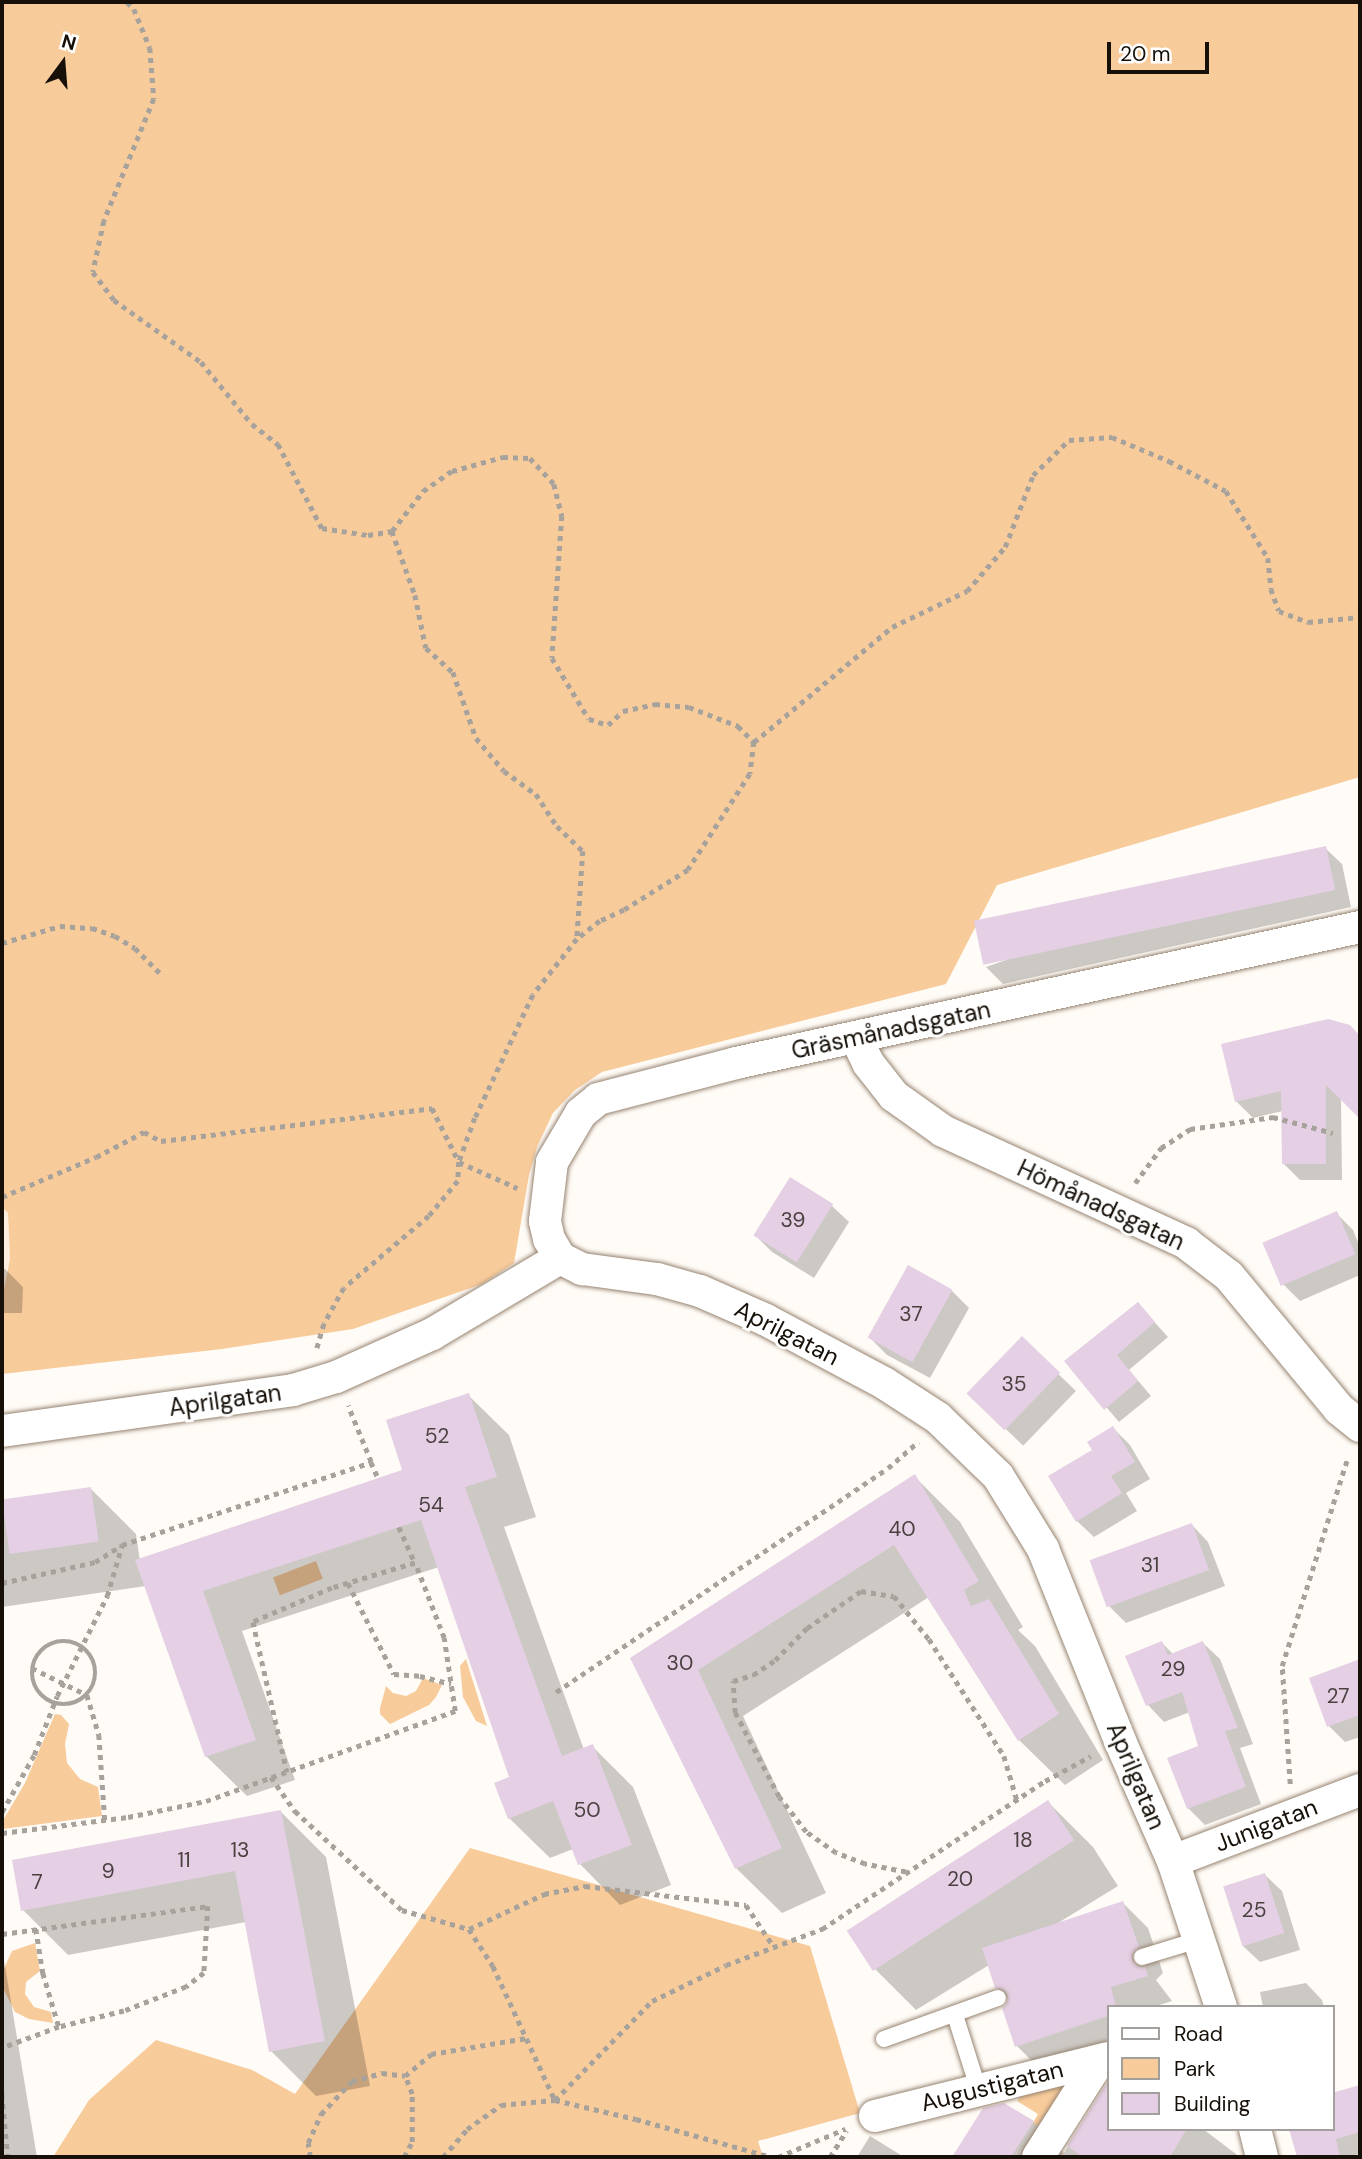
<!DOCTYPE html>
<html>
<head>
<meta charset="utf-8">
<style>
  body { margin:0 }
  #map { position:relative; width:1362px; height:2159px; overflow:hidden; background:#fffbf6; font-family:"DM Sans",sans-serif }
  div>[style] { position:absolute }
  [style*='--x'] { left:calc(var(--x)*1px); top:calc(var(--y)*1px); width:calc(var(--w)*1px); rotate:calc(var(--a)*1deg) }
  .built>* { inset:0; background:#feeedd }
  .green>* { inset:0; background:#f8cb9b; transform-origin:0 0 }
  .shadow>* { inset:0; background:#0003; transform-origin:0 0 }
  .building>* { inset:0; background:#e4cfe4; transform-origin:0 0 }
  .path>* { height:4.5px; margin-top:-2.25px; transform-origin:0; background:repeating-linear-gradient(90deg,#a7a29c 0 5px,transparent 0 10px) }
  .path>.ring { margin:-2.25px; padding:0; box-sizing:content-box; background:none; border:4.5px solid #a7a29c; border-radius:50% }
  .roads { filter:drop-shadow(0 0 2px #978470) drop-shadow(0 0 2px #978470) }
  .service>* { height:16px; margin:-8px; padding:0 8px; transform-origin:8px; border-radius:8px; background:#fff }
  .minor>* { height:32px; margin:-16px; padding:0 16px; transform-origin:16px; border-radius:16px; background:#fff }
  span { translate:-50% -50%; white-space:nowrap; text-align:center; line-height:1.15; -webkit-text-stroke:6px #fff; paint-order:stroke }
  .number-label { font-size:21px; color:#4a4040 }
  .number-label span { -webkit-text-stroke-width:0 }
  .street-label { font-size:24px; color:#171009 }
  .frame { position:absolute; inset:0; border:4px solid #171009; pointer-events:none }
  .legend { position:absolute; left:1107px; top:2005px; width:228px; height:126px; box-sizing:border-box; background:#fff; border:2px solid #a29f9d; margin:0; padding:9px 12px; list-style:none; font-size:21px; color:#171009 }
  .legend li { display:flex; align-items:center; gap:14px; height:35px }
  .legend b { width:35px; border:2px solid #a29f9d }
  .north { position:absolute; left:28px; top:28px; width:70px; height:70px; -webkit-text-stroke:5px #fff; paint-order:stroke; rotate:16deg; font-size:19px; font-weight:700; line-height:28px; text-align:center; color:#171009 }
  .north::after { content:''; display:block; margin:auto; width:24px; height:32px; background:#171009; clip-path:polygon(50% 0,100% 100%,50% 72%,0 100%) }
  .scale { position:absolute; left:1107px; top:42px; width:102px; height:32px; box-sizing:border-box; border:4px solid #171009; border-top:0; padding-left:9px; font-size:21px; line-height:24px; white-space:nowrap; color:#171009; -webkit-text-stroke:5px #fff; paint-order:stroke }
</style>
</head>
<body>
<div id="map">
  <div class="built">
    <div style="clip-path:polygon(2px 1207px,8px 1213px,10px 1259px,2px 1299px)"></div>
  </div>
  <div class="green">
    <div style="clip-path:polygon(2px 2px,1360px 2px,1360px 777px,997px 885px,946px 984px,602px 1072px,575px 1090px,553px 1113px,537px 1147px,529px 1175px,514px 1263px,482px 1284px,353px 1329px,222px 1349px,2px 1374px,2px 1299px,10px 1259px,8px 1213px,2px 1207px)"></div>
    <div style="left:316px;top:1561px;width:19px;height:46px;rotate:69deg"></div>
    <div style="clip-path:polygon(466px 1659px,487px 1726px,476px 1721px,463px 1697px,460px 1666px)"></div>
    <div style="clip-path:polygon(423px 1678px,442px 1685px,436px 1697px,429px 1705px,390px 1724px,380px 1714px,380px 1708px,386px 1686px,393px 1693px,406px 1696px,416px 1691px)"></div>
    <div style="clip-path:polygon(55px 1714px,61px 1715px,69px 1724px,65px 1744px,67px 1763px,80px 1779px,98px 1787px,102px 1816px,3px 1829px,2px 1822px,25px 1783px)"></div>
    <div style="clip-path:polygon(470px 1848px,810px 1946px,860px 2113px,758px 2141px,763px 2157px,53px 2157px,89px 2100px,156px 2040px,252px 2070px,295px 2094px)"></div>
    <div style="clip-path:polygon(35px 1943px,40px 1971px,26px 1982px,25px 1994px,34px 2007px,51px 2012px,53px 2023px,29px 2019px,15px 2012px,3px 1988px,2px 1973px,12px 1951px)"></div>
    <div style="clip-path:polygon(1058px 2079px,1069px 2086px,1044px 2129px,1033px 2123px,1038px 2114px,1017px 2101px,1026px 2090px)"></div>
  </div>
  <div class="shadow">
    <div style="clip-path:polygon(1325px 848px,1342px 864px,1351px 907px,1003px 984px,986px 967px)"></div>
    <div style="clip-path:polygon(1349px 1027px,1360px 1038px,1360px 1117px,1341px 1098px,1342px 1180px,1300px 1180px,1283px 1163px,1283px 1111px,1253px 1118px,1236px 1101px)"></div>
    <div style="clip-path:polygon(832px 1206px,849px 1222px,814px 1278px,772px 1252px,755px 1235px)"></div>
    <div style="clip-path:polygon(1336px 1213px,1353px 1230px,1360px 1247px,1360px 1275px,1300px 1301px,1283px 1284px,1265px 1244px)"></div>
    <div style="clip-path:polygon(2px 1266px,23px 1287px,22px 1313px,2px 1313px)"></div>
    <div style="clip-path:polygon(952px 1291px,969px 1308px,930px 1378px,887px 1355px,870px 1338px)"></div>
    <div style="clip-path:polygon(1138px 1304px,1168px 1337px,1129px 1370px,1151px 1396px,1119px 1422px,1067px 1361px)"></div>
    <div style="left:1022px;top:1339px;width:75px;height:76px;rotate:44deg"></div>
    <div style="clip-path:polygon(468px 1395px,509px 1435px,536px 1517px,504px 1527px,584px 1750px,592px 1746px,633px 1787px,671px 1885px,620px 1905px,580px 1864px,573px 1849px,550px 1858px,509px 1818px,511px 1778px,439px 1567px,242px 1631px,295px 1780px,247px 1796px,206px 1756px,146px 1586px,2px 1607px,2px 1502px,91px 1489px,136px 1534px,140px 1561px,404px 1471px)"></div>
    <div style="clip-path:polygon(1113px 1428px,1130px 1445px,1150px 1479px,1126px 1493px,1137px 1511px,1094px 1537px,1077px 1521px,1094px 1450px)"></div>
    <div style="clip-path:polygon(915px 1477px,960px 1522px,1023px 1627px,1018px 1630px,1035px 1646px,1103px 1760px,1065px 1785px,1019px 1740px,929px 1597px,743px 1716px,826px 1893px,782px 1913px,736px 1868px,632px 1659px)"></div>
    <div style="clip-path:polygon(1192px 1525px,1208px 1542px,1225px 1586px,1126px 1623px,1109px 1606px,1093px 1562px)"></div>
    <div style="clip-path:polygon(1162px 1643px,1174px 1655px,1203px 1643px,1220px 1659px,1253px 1744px,1240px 1748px,1261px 1804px,1205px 1825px,1188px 1808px,1200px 1747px,1190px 1712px,1164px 1722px,1148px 1705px)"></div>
    <div style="clip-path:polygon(1360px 1661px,1360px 1737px,1345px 1742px,1329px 1726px,1312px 1679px)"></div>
    <div style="clip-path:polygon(1048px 1802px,1093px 1847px,1118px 1886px,1058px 1923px,1123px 1903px,1148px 1928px,1163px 1973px,1156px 1980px,1172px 2001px,1153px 2007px,1108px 2007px,1108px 2049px,1042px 2071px,1017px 2046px,1009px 2000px,996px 1987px,989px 1965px,916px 2010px,871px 1965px)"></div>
    <div style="clip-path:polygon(281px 1812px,326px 1857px,370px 2086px,316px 2096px,271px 2051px,246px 1922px,68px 1955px,23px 1910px)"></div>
    <div style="clip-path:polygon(1265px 1875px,1282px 1891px,1300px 1950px,1260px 1962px,1243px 1946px)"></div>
    <div style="clip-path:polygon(2px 1948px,37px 2157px,2px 2157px)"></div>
    <div style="clip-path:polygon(1306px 1983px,1322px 2000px,1324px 2007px,1263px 2007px,1260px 1992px)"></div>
    <div style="clip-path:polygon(1108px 2083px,1108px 2129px,1203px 2129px,1240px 2157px,954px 2157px,984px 2110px,1004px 2105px,1037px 2125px,1064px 2153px)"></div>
    <div style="clip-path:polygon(1358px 2088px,1360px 2153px,1352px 2157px,1299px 2157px,1291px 2129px,1332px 2129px)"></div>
    <div style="clip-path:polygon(870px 2136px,904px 2157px,857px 2157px)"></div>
  </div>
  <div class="building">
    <div style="left:1326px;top:846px;width:45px;height:360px;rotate:78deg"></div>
    <div style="clip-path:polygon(1328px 1019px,1350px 1025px,1360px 1036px,1360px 1119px,1326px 1085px,1326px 1164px,1282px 1164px,1281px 1091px,1235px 1102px,1221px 1044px)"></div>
    <div style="left:790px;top:1177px;width:51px;height:69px;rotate:32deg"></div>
    <div style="left:1337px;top:1211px;width:47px;height:81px;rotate:67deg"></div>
    <div style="left:908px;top:1265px;width:51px;height:83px;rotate:29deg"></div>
    <div style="clip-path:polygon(1138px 1302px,1155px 1322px,1117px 1355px,1138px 1381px,1104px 1410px,1064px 1361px)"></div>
    <div style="left:1022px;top:1336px;width:53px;height:80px;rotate:44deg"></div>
    <div style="clip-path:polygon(469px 1393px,497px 1477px,465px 1487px,562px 1756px,593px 1744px,632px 1845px,578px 1865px,553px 1801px,508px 1819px,494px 1783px,509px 1777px,421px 1520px,203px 1591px,256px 1740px,205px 1757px,135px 1560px,402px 1470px,386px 1420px)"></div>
    <div style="clip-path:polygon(1113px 1426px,1135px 1462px,1111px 1476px,1122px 1493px,1076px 1522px,1048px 1476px,1092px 1450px,1087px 1442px)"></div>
    <div style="clip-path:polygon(915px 1474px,979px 1581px,964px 1590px,971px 1606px,989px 1599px,1059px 1714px,1018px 1741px,894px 1545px,698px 1670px,782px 1848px,735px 1869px,630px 1658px)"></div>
    <div style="left:91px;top:1487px;width:55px;height:90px;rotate:82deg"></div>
    <div style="left:1192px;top:1523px;width:50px;height:109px;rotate:70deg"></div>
    <div style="clip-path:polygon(1162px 1641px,1168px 1655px,1203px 1641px,1238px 1728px,1225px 1731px,1246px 1787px,1187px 1809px,1167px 1758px,1198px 1746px,1182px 1692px,1146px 1706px,1125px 1656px)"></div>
    <div style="clip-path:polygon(1360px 1659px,1360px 1715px,1327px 1727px,1309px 1678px)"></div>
    <div style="left:1048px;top:1800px;width:48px;height:240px;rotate:57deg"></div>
    <div style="clip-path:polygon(281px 1810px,325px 2041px,269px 2052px,235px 1871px,21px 1911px,12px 1860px)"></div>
    <div style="left:1265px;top:1873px;width:63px;height:44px;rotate:72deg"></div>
    <div style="clip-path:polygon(1123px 1901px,1139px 1947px,1132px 1954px,1132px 1961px,1139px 1967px,1145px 1967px,1148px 1976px,1111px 1987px,1116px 2007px,1108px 2007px,1108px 2016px,1015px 2047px,1002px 2008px,1006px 2004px,1008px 1995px,1004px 1990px,995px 1988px,982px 1948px)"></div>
    <div style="clip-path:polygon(1108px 2081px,1108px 2129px,1187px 2129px,1170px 2157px,1083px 2157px,1067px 2146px)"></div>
    <div style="clip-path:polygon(1360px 2085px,1360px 2132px,1336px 2139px,1340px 2157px,1297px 2157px,1289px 2129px,1332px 2129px,1332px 2093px)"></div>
    <div style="clip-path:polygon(1004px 2103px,1034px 2121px,1011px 2157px,952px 2157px,983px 2108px)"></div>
  </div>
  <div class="path">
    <div style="--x:127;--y:2;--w:10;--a:45"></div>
    <div style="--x:134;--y:9;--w:42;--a:67.7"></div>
    <div style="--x:150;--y:48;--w:51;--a:85.5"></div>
    <div style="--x:154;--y:99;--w:132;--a:112.3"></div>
    <div style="--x:104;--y:221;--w:52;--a:102.2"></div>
    <div style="--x:93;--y:272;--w:35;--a:53"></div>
    <div style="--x:114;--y:300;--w:107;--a:35.5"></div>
    <div style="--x:201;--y:362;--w:80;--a:50.6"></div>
    <div style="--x:252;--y:424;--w:33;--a:38"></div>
    <div style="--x:278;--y:444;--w:95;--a:62.4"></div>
    <div style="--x:322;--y:528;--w:47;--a:8.7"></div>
    <div style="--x:368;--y:535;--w:24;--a:-9"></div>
    <div style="--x:392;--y:531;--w:51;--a:-52.2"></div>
    <div style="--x:423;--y:491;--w:35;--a:-35"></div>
    <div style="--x:452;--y:471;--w:53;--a:-15.4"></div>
    <div style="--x:503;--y:457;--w:27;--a:2"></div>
    <div style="--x:530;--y:458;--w:35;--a:47"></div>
    <div style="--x:554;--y:484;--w:33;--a:76"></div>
    <div style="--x:562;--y:516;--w:142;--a:94"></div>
    <div style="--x:552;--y:658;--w:71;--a:58.8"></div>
    <div style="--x:589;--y:719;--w:20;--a:18"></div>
    <div style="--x:608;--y:725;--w:21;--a:-43"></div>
    <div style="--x:623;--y:711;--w:33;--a:-12"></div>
    <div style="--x:655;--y:704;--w:34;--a:5"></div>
    <div style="--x:689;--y:707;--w:53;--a:21.2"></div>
    <div style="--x:738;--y:726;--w:23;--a:45"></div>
    <div style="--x:754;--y:742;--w:32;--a:97"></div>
    <div style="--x:750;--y:774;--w:114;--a:122.9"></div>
    <div style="--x:688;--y:870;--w:75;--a:148"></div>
    <div style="--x:624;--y:910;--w:26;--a:155"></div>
    <div style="--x:600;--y:921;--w:29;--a:142"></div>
    <div style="--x:577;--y:939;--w:71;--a:128.2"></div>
    <div style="--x:533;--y:995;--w:136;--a:115.2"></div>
    <div style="--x:475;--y:1118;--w:47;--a:110"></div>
    <div style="--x:459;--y:1162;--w:19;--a:93"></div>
    <div style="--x:458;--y:1181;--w:45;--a:129.6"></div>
    <div style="--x:429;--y:1216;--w:111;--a:139.7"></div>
    <div style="--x:344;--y:1288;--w:41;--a:119.1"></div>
    <div style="--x:324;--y:1324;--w:25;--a:106"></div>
    <div style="--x:392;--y:531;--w:68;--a:70.2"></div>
    <div style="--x:415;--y:595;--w:54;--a:78.3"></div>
    <div style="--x:426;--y:648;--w:36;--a:42"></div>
    <div style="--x:453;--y:672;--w:70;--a:70.8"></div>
    <div style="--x:476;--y:738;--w:43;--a:49.7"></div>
    <div style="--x:504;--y:771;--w:39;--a:36"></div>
    <div style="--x:536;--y:794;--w:38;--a:57"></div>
    <div style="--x:557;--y:826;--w:36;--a:44"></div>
    <div style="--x:583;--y:851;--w:88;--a:93.9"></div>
    <div style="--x:754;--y:742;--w:180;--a:-39.8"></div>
    <div style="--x:892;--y:627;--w:83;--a:-25.6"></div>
    <div style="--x:967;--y:591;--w:58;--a:-49.2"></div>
    <div style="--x:1005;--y:547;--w:77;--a:-68.7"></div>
    <div style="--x:1033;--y:475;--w:50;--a:-44.2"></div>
    <div style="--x:1069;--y:440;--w:43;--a:-4"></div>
    <div style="--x:1112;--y:437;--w:62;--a:22.8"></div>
    <div style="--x:1169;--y:461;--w:64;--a:27.8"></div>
    <div style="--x:1226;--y:491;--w:79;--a:57.9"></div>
    <div style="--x:1268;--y:558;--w:31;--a:84"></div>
    <div style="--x:1271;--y:589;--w:23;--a:70"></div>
    <div style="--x:1279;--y:611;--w:31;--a:21"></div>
    <div style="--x:1308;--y:622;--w:52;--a:-5.5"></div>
    <div style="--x:2;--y:943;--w:60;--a:-16.3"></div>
    <div style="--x:60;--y:926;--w:32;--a:4"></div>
    <div style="--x:92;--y:928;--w:24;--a:19"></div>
    <div style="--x:115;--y:936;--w:23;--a:31"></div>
    <div style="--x:135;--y:948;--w:35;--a:45"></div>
    <div style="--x:1135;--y:1183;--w:44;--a:-53.4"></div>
    <div style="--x:1161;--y:1148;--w:35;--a:-33"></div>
    <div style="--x:1190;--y:1129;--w:84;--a:-8.2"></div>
    <div style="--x:1273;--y:1117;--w:62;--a:14.9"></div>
    <div style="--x:2;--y:1197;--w:102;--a:-23.1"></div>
    <div style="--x:96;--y:1157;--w:54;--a:-27.5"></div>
    <div style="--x:144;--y:1132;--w:19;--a:28"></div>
    <div style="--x:161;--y:1141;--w:273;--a:-6.9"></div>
    <div style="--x:432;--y:1108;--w:60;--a:63.4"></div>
    <div style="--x:459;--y:1162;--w:64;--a:24.1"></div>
    <div style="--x:371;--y:1462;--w:17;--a:66"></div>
    <div style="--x:399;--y:1527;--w:39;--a:66"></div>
    <div style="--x:2;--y:1583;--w:95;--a:-12.7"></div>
    <div style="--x:95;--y:1562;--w:32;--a:-32"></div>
    <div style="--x:122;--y:1545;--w:262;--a:-18.4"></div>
    <div style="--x:371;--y:1462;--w:61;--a:-112.3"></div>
    <div style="--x:348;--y:1583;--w:102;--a:63.2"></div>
    <div style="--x:394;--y:1674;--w:26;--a:4"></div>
    <div style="--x:420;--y:1676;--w:32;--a:14"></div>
    <div class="ring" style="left:32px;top:1641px;width:59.5px;height:59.5px"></div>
    <div style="--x:32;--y:1668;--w:61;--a:26.1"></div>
    <div style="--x:87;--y:1695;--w:42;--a:73.3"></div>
    <div style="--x:99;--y:1735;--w:85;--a:86"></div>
    <div style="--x:556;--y:1692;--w:400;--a:-34"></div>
    <div style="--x:888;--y:1468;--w:40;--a:-41"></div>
    <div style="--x:271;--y:1777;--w:42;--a:54.8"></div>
    <div style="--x:295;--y:1811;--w:146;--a:42.8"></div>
    <div style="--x:402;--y:1910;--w:70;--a:15.8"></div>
    <div style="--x:469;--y:1929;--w:44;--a:57"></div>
    <div style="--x:493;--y:1966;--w:148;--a:65.2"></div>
    <div style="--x:555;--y:2100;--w:139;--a:-45.6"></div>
    <div style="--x:652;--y:2001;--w:82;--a:-25.9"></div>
    <div style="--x:726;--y:1965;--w:103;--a:-20.6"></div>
    <div style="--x:822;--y:1929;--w:268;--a:-33.6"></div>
    <div style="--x:1045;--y:1781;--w:52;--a:-28.5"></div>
    <div style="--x:1290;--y:1784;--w:118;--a:-93.9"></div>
    <div style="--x:1282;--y:1666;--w:219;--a:-72.5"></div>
    <div style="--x:2;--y:1812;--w:65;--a:-60.7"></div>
    <div style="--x:34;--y:1755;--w:63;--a:-68.7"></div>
    <div style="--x:57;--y:1696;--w:112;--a:-63.4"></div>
    <div style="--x:107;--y:1596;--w:53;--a:-73.6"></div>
    <div style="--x:2;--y:1833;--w:127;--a:-7.2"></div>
    <div style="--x:128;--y:1817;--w:80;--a:-11.6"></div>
    <div style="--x:206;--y:1801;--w:265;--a:-19.9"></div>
    <div style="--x:455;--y:1711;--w:74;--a:-98.6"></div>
    <div style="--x:444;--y:1638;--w:80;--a:-111.1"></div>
    <div style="--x:415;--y:1563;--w:87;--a:163.2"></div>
    <div style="--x:332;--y:1588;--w:86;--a:156.7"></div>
    <div style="--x:253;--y:1622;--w:154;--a:77.2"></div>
    <div style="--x:906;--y:1872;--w:42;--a:-169"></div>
    <div style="--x:865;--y:1864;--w:31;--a:-159"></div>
    <div style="--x:836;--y:1853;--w:37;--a:-145"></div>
    <div style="--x:806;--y:1832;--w:44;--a:-127.6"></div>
    <div style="--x:779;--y:1797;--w:95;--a:-117.6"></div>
    <div style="--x:735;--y:1713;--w:32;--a:-94"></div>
    <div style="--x:733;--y:1681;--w:21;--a:-17"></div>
    <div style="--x:753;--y:1675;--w:27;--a:-34"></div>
    <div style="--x:775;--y:1660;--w:45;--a:-45"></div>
    <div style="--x:807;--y:1628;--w:65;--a:-34.4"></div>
    <div style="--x:861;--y:1591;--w:33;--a:9"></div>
    <div style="--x:894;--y:1596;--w:55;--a:50.9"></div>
    <div style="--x:929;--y:1639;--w:139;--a:57.3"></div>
    <div style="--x:1004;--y:1756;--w:46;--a:73.5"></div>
    <div style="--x:36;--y:1929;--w:45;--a:81"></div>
    <div style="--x:43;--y:1973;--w:56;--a:73.5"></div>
    <div style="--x:469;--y:1929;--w:83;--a:-25"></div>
    <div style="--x:544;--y:1894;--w:42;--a:-11"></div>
    <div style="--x:585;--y:1886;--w:162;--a:6.7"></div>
    <div style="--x:746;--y:1905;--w:50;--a:56.3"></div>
    <div style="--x:2;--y:1934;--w:208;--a:-7.7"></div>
    <div style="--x:208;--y:1906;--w:67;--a:93.4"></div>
    <div style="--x:204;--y:1973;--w:23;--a:142"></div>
    <div style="--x:186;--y:1987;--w:66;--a:158.8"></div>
    <div style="--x:124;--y:2011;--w:67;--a:166.2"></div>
    <div style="--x:59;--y:2027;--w:61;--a:159.8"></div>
    <div style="--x:2;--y:2094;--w:63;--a:84.6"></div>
    <div style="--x:310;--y:2157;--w:14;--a:-98"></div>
    <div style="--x:308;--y:2143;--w:32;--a:-66"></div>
    <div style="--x:321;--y:2114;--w:45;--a:-46.8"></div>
    <div style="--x:352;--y:2081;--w:31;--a:-15"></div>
    <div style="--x:382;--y:2073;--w:23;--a:7"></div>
    <div style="--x:404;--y:2157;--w:17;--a:-62"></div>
    <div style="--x:412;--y:2142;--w:48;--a:-90"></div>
    <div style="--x:412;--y:2094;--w:19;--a:-111"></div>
    <div style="--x:405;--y:2076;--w:34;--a:-40"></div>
    <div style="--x:431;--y:2054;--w:97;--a:-9.5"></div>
    <div style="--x:443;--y:2157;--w:37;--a:-49"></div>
    <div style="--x:467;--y:2129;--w:42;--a:-35.2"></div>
    <div style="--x:501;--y:2105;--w:54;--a:-5.3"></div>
    <div style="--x:555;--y:2100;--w:83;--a:13.2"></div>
    <div style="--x:636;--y:2119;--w:140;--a:15.7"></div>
    <div style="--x:778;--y:2157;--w:73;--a:-22.7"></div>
    <div style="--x:830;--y:2157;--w:31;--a:-58"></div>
  </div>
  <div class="roads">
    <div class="service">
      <div style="--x:1142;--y:1957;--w:59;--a:-16.9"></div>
      <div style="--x:955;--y:2015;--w:77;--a:72.5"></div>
      <div style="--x:884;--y:2039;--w:121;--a:-19.8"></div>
    </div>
    <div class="minor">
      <div style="--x:856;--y:1038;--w:28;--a:64"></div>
      <div style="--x:868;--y:1063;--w:42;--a:51.8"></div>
      <div style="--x:894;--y:1096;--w:60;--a:35.5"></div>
      <div style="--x:943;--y:1131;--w:268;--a:24.7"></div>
      <div style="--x:1186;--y:1243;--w:54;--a:37.5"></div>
      <div style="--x:1229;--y:1276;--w:173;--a:50.4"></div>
      <div style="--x:1339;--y:1409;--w:27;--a:39"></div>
      <div style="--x:560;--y:1258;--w:25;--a:27"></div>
      <div style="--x:582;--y:1269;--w:76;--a:7.6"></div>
      <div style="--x:657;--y:1279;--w:45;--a:15.6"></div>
      <div style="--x:700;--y:1291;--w:72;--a:23.7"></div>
      <div style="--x:766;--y:1320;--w:134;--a:28.1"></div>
      <div style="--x:884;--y:1383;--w:64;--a:32.9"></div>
      <div style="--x:938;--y:1418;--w:83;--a:44"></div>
      <div style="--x:998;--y:1476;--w:86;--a:58.3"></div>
      <div style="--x:1043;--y:1549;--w:207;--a:68.1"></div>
      <div style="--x:1120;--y:1741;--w:131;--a:66.2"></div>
      <div style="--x:1173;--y:1861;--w:154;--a:71.8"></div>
      <div style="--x:560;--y:1258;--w:22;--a:-120"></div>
      <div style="--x:549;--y:1239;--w:18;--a:-103"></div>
      <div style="--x:545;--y:1221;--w:59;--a:-83.2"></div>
      <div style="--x:552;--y:1162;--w:57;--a:-59.4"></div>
      <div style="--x:581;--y:1113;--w:22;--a:-39"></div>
      <div style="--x:598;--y:1099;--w:143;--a:-14.6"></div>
      <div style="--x:736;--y:1063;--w:639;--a:-12.3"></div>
      <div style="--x:2;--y:1431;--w:294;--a:-8"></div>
      <div style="--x:293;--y:1390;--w:45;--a:-16.8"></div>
      <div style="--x:336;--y:1377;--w:105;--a:-24.1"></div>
      <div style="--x:432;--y:1334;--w:149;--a:-30.7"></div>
      <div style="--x:1173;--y:1861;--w:200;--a:-20.8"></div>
      <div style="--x:875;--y:2116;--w:240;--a:-14"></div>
      <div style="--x:1255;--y:2129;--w:29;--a:76"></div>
      <div style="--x:1038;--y:2157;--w:101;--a:-57.6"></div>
      <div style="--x:1092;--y:2072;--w:9;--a:-103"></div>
    </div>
  </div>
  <div class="number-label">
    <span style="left:793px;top:1220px">39</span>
    <span style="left:911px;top:1314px">37</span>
    <span style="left:1014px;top:1384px">35</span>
    <span style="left:437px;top:1436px">52</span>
    <span style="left:431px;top:1505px">54</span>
    <span style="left:902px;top:1529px">40</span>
    <span style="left:1150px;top:1565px">31</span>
    <span style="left:680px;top:1663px">30</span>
    <span style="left:1173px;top:1669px">29</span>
    <span style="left:1338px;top:1696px">27</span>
    <span style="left:587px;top:1810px">50</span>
    <span style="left:1023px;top:1840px">18</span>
    <span style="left:240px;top:1850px">13</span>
    <span style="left:184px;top:1860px">11</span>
    <span style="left:108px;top:1871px">9</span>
    <span style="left:960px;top:1879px">20</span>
    <span style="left:37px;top:1882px">7</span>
    <span style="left:1254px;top:1910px">25</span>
  </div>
  <div class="street-label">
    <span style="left:891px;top:1030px;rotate:-12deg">Gräsmånadsgatan</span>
    <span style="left:1101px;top:1205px;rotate:25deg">Hömånadsgatan</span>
    <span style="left:787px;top:1333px;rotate:27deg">Aprilgatan</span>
    <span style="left:225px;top:1400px;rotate:-8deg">Aprilgatan</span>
    <span style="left:1136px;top:1776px;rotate:67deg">Aprilgatan</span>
    <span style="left:1266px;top:1825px;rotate:-21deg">Junigatan</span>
    <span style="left:992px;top:2086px;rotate:-14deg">Augustigatan</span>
  </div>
  <div class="frame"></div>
  <ul class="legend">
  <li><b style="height:9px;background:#fff"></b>Road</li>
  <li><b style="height:19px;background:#f8cb9b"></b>Park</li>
  <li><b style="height:19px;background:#e4cfe4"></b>Building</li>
  </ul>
  <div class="north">N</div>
  <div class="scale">20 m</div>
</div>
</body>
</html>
